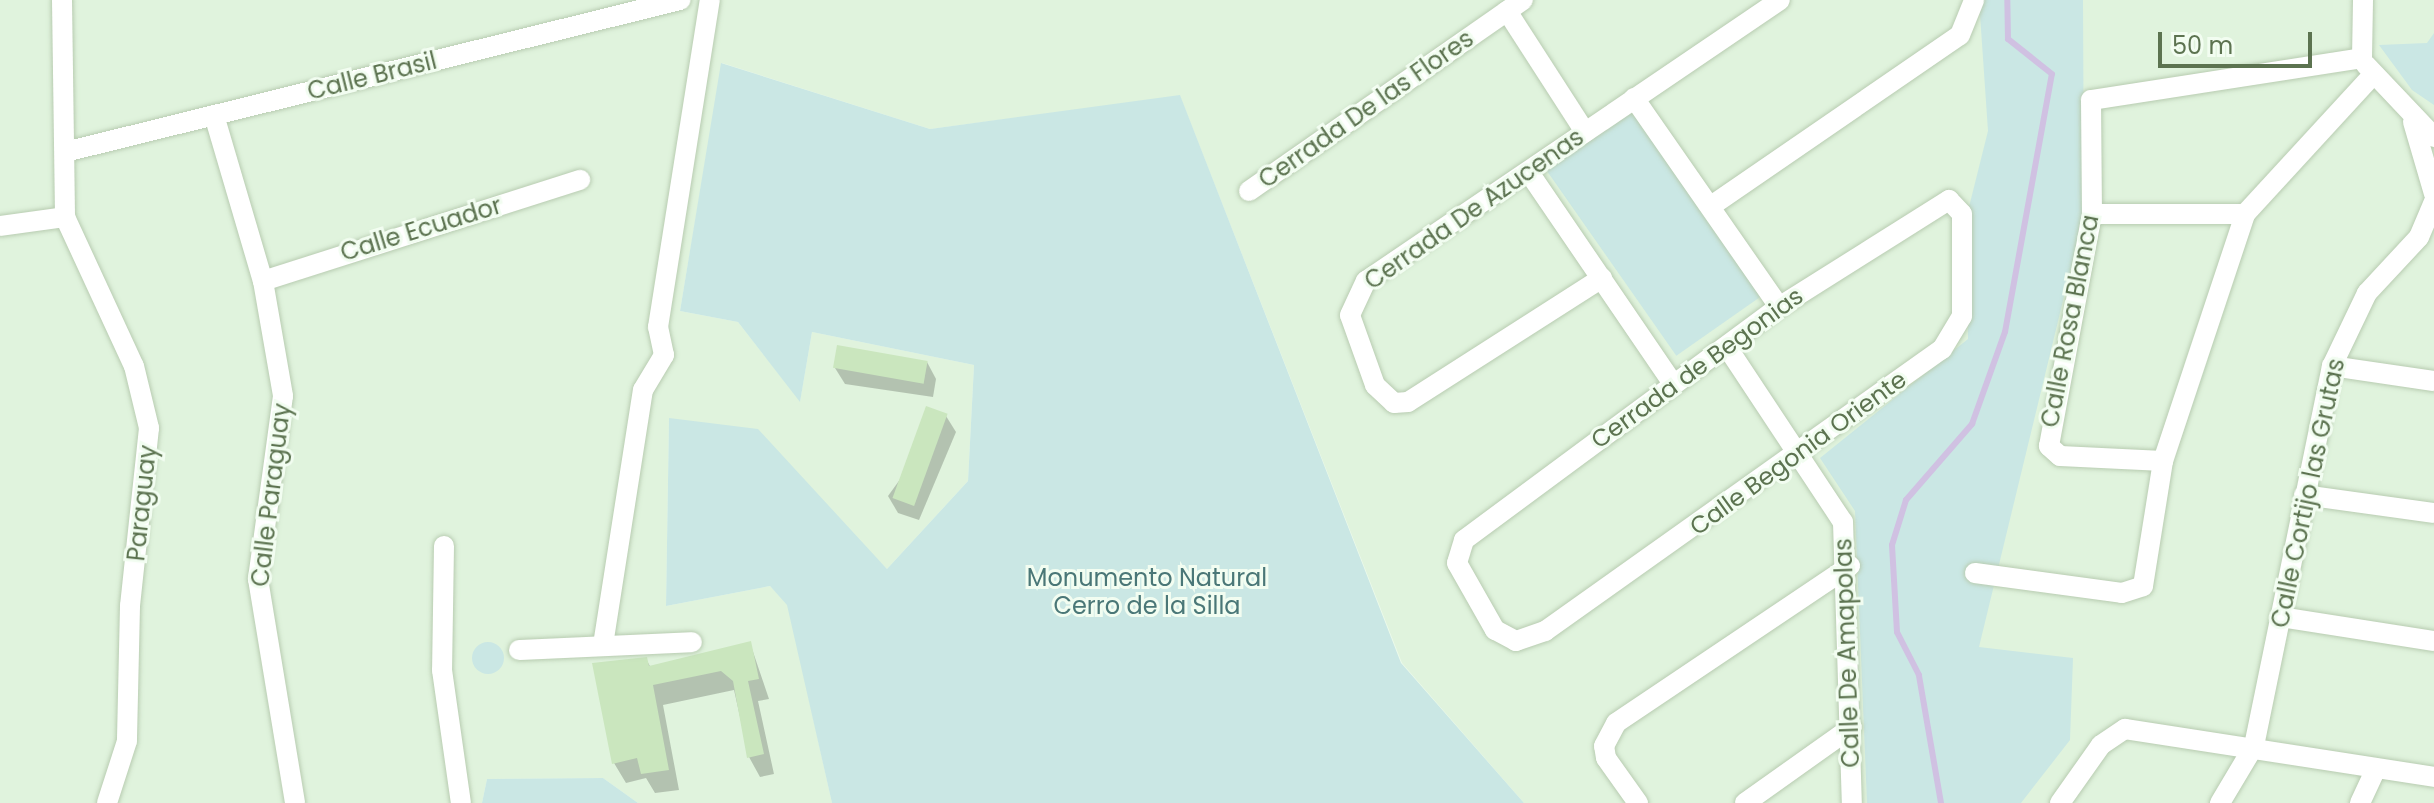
<!DOCTYPE html>
<html>
<head>
<meta charset="utf-8">
<style>
  body { margin:0 }
  #map { position:relative; width:2434px; height:803px; overflow:hidden; background:#ecfaeb; font-family:Poppins,sans-serif }
  div>[style] { position:absolute }
  [style*='--x'] { left:calc(var(--x)*1px); top:calc(var(--y)*1px); width:calc(var(--w)*1px); rotate:calc(var(--a)*1deg) }
  .residential>* { inset:0; background:#e0f3dd }
  .green>* { inset:0; background:#cae7e4; transform-origin:0 0 }
  .round { border-radius:50% }
  .shadow>* { inset:0; background:#0003 }
  .stream>* { height:6px; margin:-3px; padding:0 3px; transform-origin:3px; border-radius:3px; background:#d0c1e2 }
  .building>* { inset:0; background:#cae6be; transform-origin:0 0 }
  .roads { filter:drop-shadow(0 0 2px #b8ccb1) drop-shadow(0 0 2px #b8ccb1) }
  .minor>* { height:20px; margin:-10px; padding:0 10px; transform-origin:10px; border-radius:10px; background:#fff }
  span { translate:-50% -50%; white-space:nowrap; text-align:center; line-height:1.15; -webkit-text-stroke:6px #f2fdf1; paint-order:stroke }
  .street-label { font-size:24px; color:#5c7350 }
  .park-label { font-size:24px; color:#4a7777 }
  .scale { position:absolute; left:2158px; top:32px; width:154px; height:36px; box-sizing:border-box; border:4px solid #5c7350; border-top:0; padding-left:10px; font-size:24px; line-height:28px; white-space:nowrap; color:#5c7350; -webkit-text-stroke:6px #f2fdf1; paint-order:stroke }
</style>
</head>
<body>
<div id="map">
  <div class="residential">
    <div style="clip-path:polygon(0 0,2434px 0,2434px 803px,1524px 803px,1402px 663px,1180px 96px,930px 129px,722px 63px,680px 311px,738px 322px,800px 401px,812px 332px,974px 365px,968px 481px,887px 569px,822px 504px,669px 418px,666px 606px,770px 586px,788px 605px,832px 803px,638px 803px,603px 778px,487px 779px,482px 803px,0 803px)"></div>
  </div>
  <div class="green">
    <div style="clip-path:polygon(1979px 0,2083px 0,2084px 214px,1979px 647px,2073px 658px,2070px 740px,2021px 803px,1867px 803px,1855px 511px,1820px 458px,1968px 339px,1966px 219px,1988px 131px)"></div>
    <div style="clip-path:polygon(2434px 33px,2434px 105px,2412px 90px,2379px 45px,2427px 43px)"></div>
    <div style="clip-path:polygon(721px 63px,930px 129px,1180px 95px,1401px 663px,1524px 803px,832px 803px,787px 605px,770px 586px,666px 606px,669px 418px,758px 429px,887px 569px,968px 481px,974px 365px,812px 332px,800px 402px,738px 322px,680px 311px)"></div>
    <div style="left:1634px;top:107px;width:228px;height:108px;rotate:55deg"></div>
    <div class="round" style="left:472px;top:642px;width:32px;height:32px"></div>
    <div style="clip-path:polygon(603px 778px,638px 803px,482px 803px,487px 779px)"></div>
  </div>
  <div class="shadow">
    <div style="clip-path:polygon(927px 362px,936px 379px,933px 397px,845px 384px,835px 368px)"></div>
    <div style="clip-path:polygon(946px 416px,956px 432px,919px 520px,898px 513px,888px 496px)"></div>
    <div style="clip-path:polygon(750px 643px,769px 699px,758px 701px,774px 774px,760px 777px,749px 757px,734px 690px,663px 705px,679px 790px,655px 793px,646px 778px,626px 783px,614px 763px,646px 659px,651px 668px)"></div>
  </div>
  <div class="stream">
    <div style="--x:1941;--y:803;--w:130;--a:-99.8"></div>
    <div style="--x:1919;--y:675;--w:48;--a:-117.1"></div>
    <div style="--x:1897;--y:632;--w:87;--a:-93.3"></div>
    <div style="--x:1892;--y:545;--w:47;--a:-72.7"></div>
    <div style="--x:1906;--y:500;--w:101;--a:-49"></div>
    <div style="--x:1972;--y:424;--w:98;--a:-70.3"></div>
    <div style="--x:2005;--y:332;--w:262;--a:-79.7"></div>
    <div style="--x:2052;--y:74;--w:56;--a:-141.5"></div>
    <div style="--x:2008;--y:39;--w:39;--a:-91"></div>
  </div>
  <div class="building">
    <div style="left:837px;top:345px;width:92px;height:23px;rotate:10deg"></div>
    <div style="left:926px;top:406px;width:23px;height:98px;rotate:20deg"></div>
    <div style="clip-path:polygon(751px 641px,759px 679px,748px 681px,764px 754px,747px 758px,733px 681px,721px 671px,653px 685px,669px 770px,641px 774px,637px 758px,612px 764px,592px 663px,647px 657px,649px 666px)"></div>
  </div>
  <div class="roads">
    <div class="minor">
      <div style="--x:62;--y:0;--w:217;--a:89.2"></div>
      <div style="--x:65;--y:217;--w:164;--a:65.2"></div>
      <div style="--x:134;--y:366;--w:64;--a:76.4"></div>
      <div style="--x:149;--y:428;--w:179;--a:96.1"></div>
      <div style="--x:130;--y:606;--w:135;--a:91.3"></div>
      <div style="--x:127;--y:741;--w:65;--a:107.9"></div>
      <div style="--x:1507;--y:11;--w:144;--a:57.2"></div>
      <div style="--x:2362;--y:58;--w:58;--a:-89"></div>
      <div style="--x:2366;--y:65;--w:99;--a:46.6"></div>
      <div style="--x:1634;--y:98;--w:254;--a:55.2"></div>
      <div style="--x:214;--y:115;--w:173;--a:73.6"></div>
      <div style="--x:263;--y:281;--w:117;--a:80.1"></div>
      <div style="--x:283;--y:396;--w:185;--a:97.8"></div>
      <div style="--x:258;--y:579;--w:227;--a:80.6"></div>
      <div style="--x:2413;--y:122;--w:75;--a:73.7"></div>
      <div style="--x:65;--y:152;--w:634;--a:-13.88"></div>
      <div style="--x:1530;--y:174;--w:254;--a:55.7"></div>
      <div style="--x:1249;--y:191;--w:334;--a:-34.9"></div>
      <div style="--x:1949;--y:200;--w:19;--a:47"></div>
      <div style="--x:1962;--y:214;--w:102;--a:90"></div>
      <div style="--x:1962;--y:316;--w:39;--a:121"></div>
      <div style="--x:1942;--y:349;--w:487;--a:144.6"></div>
      <div style="--x:1545;--y:631;--w:31;--a:161"></div>
      <div style="--x:1516;--y:641;--w:24;--a:-152"></div>
      <div style="--x:1495;--y:630;--w:77;--a:-119.6"></div>
      <div style="--x:1457;--y:563;--w:24;--a:-73"></div>
      <div style="--x:1464;--y:540;--w:392;--a:-36.5"></div>
      <div style="--x:1779;--y:307;--w:201;--a:-32.2"></div>
      <div style="--x:1714;--y:204;--w:298;--a:-34.5"></div>
      <div style="--x:1960;--y:35;--w:38;--a:-68"></div>
      <div style="--x:2092;--y:214;--w:153;--a:0"></div>
      <div style="--x:0;--y:226;--w:66;--a:-7.9"></div>
      <div style="--x:1602;--y:278;--w:230;--a:147.4"></div>
      <div style="--x:1408;--y:402;--w:14;--a:176"></div>
      <div style="--x:1394;--y:403;--w:26;--a:-137"></div>
      <div style="--x:1375;--y:385;--w:74;--a:-109.7"></div>
      <div style="--x:1350;--y:315;--w:38;--a:-65"></div>
      <div style="--x:1366;--y:281;--w:500;--a:-34.17"></div>
      <div style="--x:263;--y:281;--w:333;--a:-17.7"></div>
      <div style="--x:1727;--y:347;--w:210;--a:56.5"></div>
      <div style="--x:1843;--y:522;--w:281;--a:88.2"></div>
      <div style="--x:2332;--y:366;--w:103;--a:8.4"></div>
      <div style="--x:2163;--y:461;--w:103;--a:-177.2"></div>
      <div style="--x:2060;--y:456;--w:15;--a:-138"></div>
      <div style="--x:2049;--y:446;--w:236;--a:-79.5"></div>
      <div style="--x:2092;--y:214;--w:114;--a:-90.5"></div>
      <div style="--x:2091;--y:100;--w:274;--a:-8.8"></div>
      <div style="--x:2304;--y:495;--w:131;--a:7.9"></div>
      <div style="--x:444;--y:546;--w:124;--a:90.9"></div>
      <div style="--x:442;--y:670;--w:134;--a:81.9"></div>
      <div style="--x:1975;--y:573;--w:148;--a:7.7"></div>
      <div style="--x:2122;--y:593;--w:22;--a:-18"></div>
      <div style="--x:2143;--y:586;--w:127;--a:-80.9"></div>
      <div style="--x:2163;--y:461;--w:260;--a:-71.6"></div>
      <div style="--x:2245;--y:214;--w:188;--a:-47.4"></div>
      <div style="--x:2280;--y:617;--w:156;--a:8.9"></div>
      <div style="--x:603;--y:645;--w:258;--a:-81.1"></div>
      <div style="--x:643;--y:390;--w:41;--a:-59"></div>
      <div style="--x:664;--y:355;--w:29;--a:-102"></div>
      <div style="--x:658;--y:327;--w:331;--a:-81"></div>
      <div style="--x:519;--y:650;--w:173;--a:-2.6"></div>
      <div style="--x:1638;--y:803;--w:55;--a:-125.4"></div>
      <div style="--x:1606;--y:758;--w:12;--a:-99"></div>
      <div style="--x:1604;--y:746;--w:26;--a:-62"></div>
      <div style="--x:1616;--y:723;--w:282;--a:-33.9"></div>
      <div style="--x:1745;--y:803;--w:131;--a:-35.4"></div>
      <div style="--x:2060;--y:803;--w:71;--a:-54.7"></div>
      <div style="--x:2101;--y:745;--w:29;--a:-34"></div>
      <div style="--x:2125;--y:729;--w:313;--a:8.8"></div>
      <div style="--x:2220;--y:803;--w:66;--a:-59.2"></div>
      <div style="--x:2254;--y:746;--w:388;--a:-78.4"></div>
      <div style="--x:2332;--y:366;--w:81;--a:-64.4"></div>
      <div style="--x:2367;--y:293;--w:76;--a:-47.1"></div>
      <div style="--x:2419;--y:237;--w:38;--a:-67"></div>
      <div style="--x:2360;--y:803;--w:38;--a:-65"></div>
    </div>
  </div>
  <div class="street-label">
    <span style="left:372px;top:76px;rotate:-14deg">Calle Brasil</span>
    <span style="left:1366px;top:109px;rotate:-35deg">Cerrada De las Flores</span>
    <span style="left:1474px;top:209px;rotate:-35deg">Cerrada De Azucenas</span>
    <span style="left:421px;top:229px;rotate:-17deg">Calle Ecuador</span>
    <span style="left:2070px;top:321px;rotate:-79deg">Calle Rosa Blanca</span>
    <span style="left:1697px;top:368px;rotate:-36deg">Cerrada de Begonias</span>
    <span style="left:1798px;top:453px;rotate:-36deg">Calle Begonia Oriente</span>
    <span style="left:2308px;top:493px;rotate:-78deg">Calle Cortijo las Grutas</span>
    <span style="left:271px;top:495px;rotate:-83deg">Calle Paraguay</span>
    <span style="left:142px;top:503px;rotate:-84deg">Paraguay</span>
    <span style="left:1847px;top:653px;rotate:-92deg">Calle De Amapolas</span>
  </div>
  <div class="park-label">
    <span style="left:1147px;top:592px">Monumento Natural<br>Cerro de la Silla</span>
  </div>
  <div class="scale">50 m</div>
</div>
</body>
</html>
